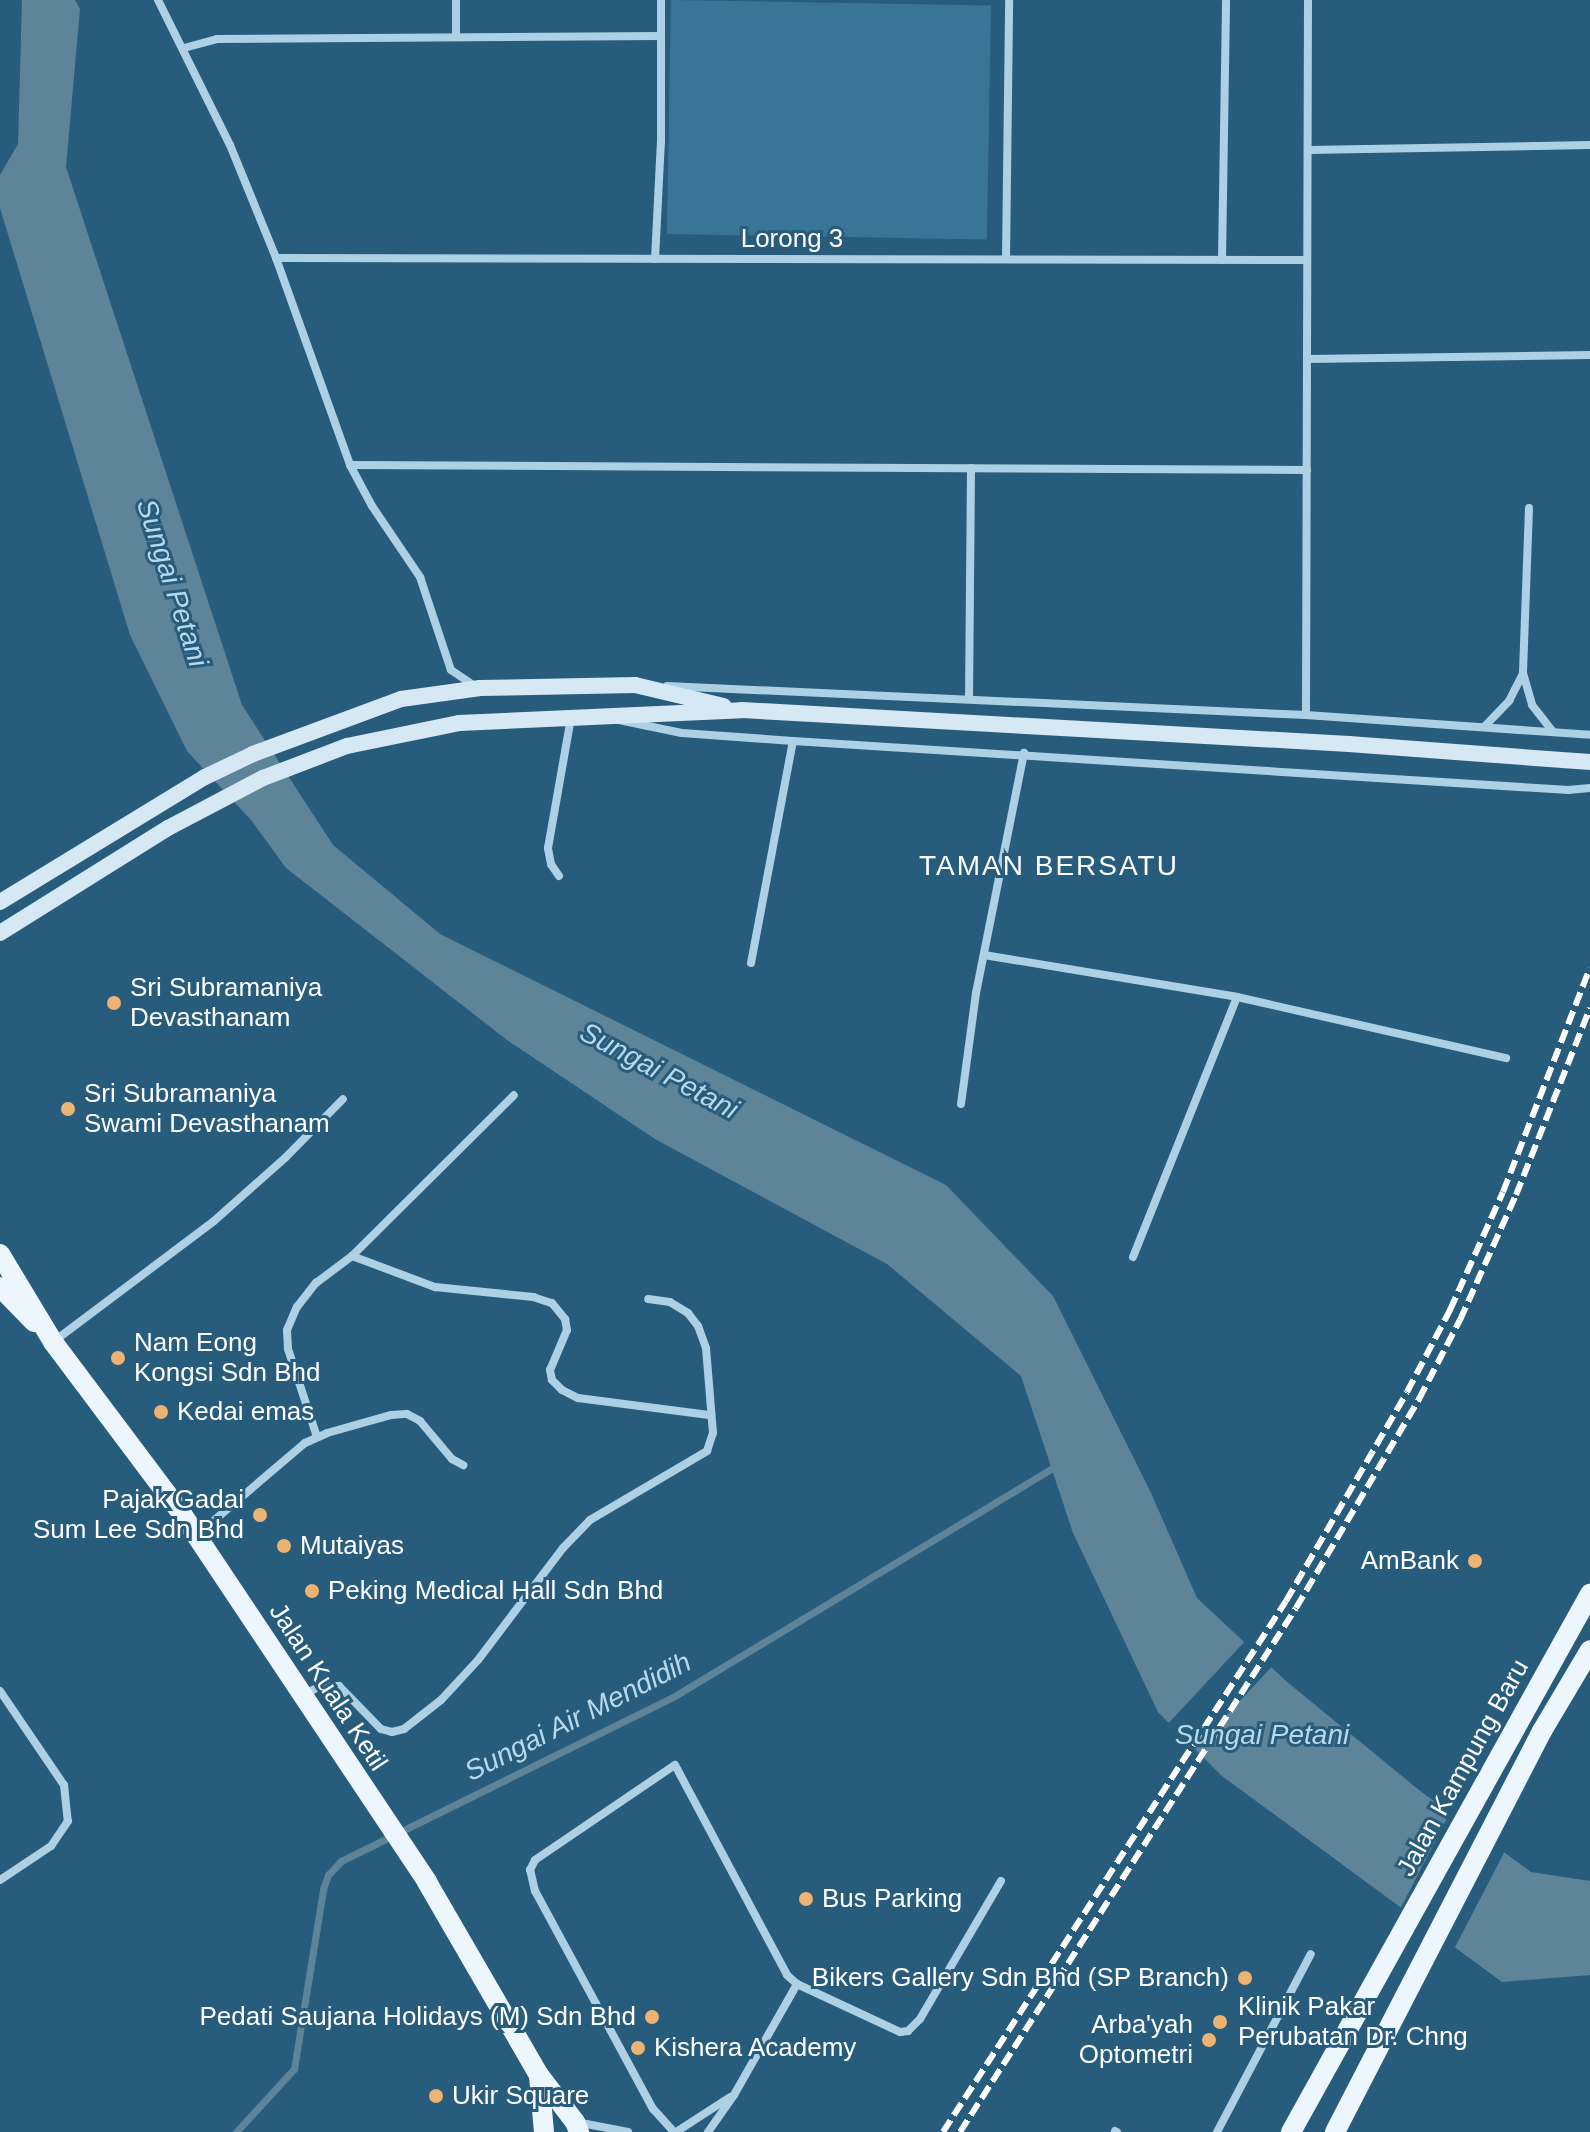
<!DOCTYPE html>
<html>
<head>
<meta charset="utf-8">
<style>
  body { margin:0 }
  #map { position:relative; width:1590px; height:2132px; overflow:hidden; background:#285c7c; font-family:Helvetica,sans-serif }
  div>[style] { position:absolute }
  [style*='--x'] { left:calc(var(--x)*1px); top:calc(var(--y)*1px); width:calc(var(--w)*1px); rotate:calc(var(--a)*1deg) }
  .green>* { inset:0; background:#387597; transform-origin:0 0 }
  .water>* { inset:0; background:#5e8499 }
  .pier>* { inset:0; background:#285c7c; transform-origin:0 0 }
  .stream>* { height:7px; margin:-3.5px; padding:0 3.5px; transform-origin:3.5px; border-radius:3.5px; background:#5e8499 }
  .street>* { height:8px; margin:-4px; padding:0 4px; transform-origin:4px; border-radius:4px; background:#add0e4 }
  .secondary>* { height:16px; margin:-8px; padding:0 8px; transform-origin:8px; border-radius:8px; background:#d6e8f4 }
  .primary>* { height:20px; margin:-10px; padding:0 10px; transform-origin:10px; border-radius:10px; background:#ecf6fc }
  .rail>* { height:6px; margin-top:-3px; transform-origin:0; background:repeating-linear-gradient(90deg,#fff 0 14px,transparent 0 20px) }
  .dots>* { width:22px; height:22px; translate:-50% -50%; box-sizing:border-box; border:4px solid #285c7c; border-radius:50% }
  span { translate:-50% -50%; white-space:nowrap; text-align:center; line-height:1.15; -webkit-text-stroke:6px #285c7c; paint-order:stroke }
  .street-label { font-size:26px; color:#fff }
  .poi-label { font-size:26px; color:#fff }
  .left { translate:0 -50%; text-align:left }
  .right { translate:-100% -50%; text-align:right }
  .water-label { font-size:28px; color:#b8d9ec; font-style:italic }
  .neighbourhood-label { font-size:28px; color:#fff; letter-spacing:2px }
</style>
</head>
<body>
<div id="map">
  <div class="green">
    <div style="left:671px;top:0;width:320px;height:234px;rotate:1deg"></div>
  </div>
  <div class="water">
    <div style="clip-path:polygon(22px 0,75px 0,80px 9px,66px 167px,242px 705px,333px 845px,440px 934px,946px 1185px,1053px 1296px,1151px 1493px,1197px 1598px,1286px 1681px,1419px 1790px,1531px 1872px,1590px 1881px,1590px 1975px,1502px 1982px,1222px 1776px,1158px 1712px,1073px 1533px,1021px 1376px,887px 1264px,655px 1139px,507px 1040px,286px 868px,251px 820px,187px 751px,130px 635px,0 208px,0 175px,18px 144px)"></div>
  </div>
  <div class="pier">
    <div style="left:1247px;top:1639px;width:37px;height:122px;rotate:43deg"></div>
    <div style="clip-path:polygon(1452px 1809px,1506px 1849px,1453px 1951px,1399px 1911px)"></div>
  </div>
  <div class="stream">
    <div style="--x:236;--y:2132;--w:86;--a:-47.4"></div>
    <div style="--x:294;--y:2069;--w:182;--a:-80.8"></div>
    <div style="--x:323;--y:1889;--w:15;--a:-70"></div>
    <div style="--x:328;--y:1875;--w:19;--a:-47"></div>
    <div style="--x:341;--y:1861;--w:370;--a:-26.3"></div>
    <div style="--x:673;--y:1697;--w:449;--a:-31.1"></div>
  </div>
  <div class="street">
    <div style="--x:158;--y:0;--w:162;--a:63.6"></div>
    <div style="--x:230;--y:145;--w:122;--a:67.8"></div>
    <div style="--x:276;--y:258;--w:220;--a:70.3"></div>
    <div style="--x:350;--y:465;--w:47;--a:61.8"></div>
    <div style="--x:372;--y:506;--w:86;--a:55.9"></div>
    <div style="--x:420;--y:577;--w:98;--a:71.6"></div>
    <div style="--x:451;--y:670;--w:29;--a:34"></div>
    <div style="--x:456;--y:0;--w:36;--a:90"></div>
    <div style="--x:184;--y:48;--w:34;--a:-15"></div>
    <div style="--x:217;--y:39;--w:443;--a:-0.4"></div>
    <div style="--x:1308;--y:150;--w:282;--a:-1"></div>
    <div style="--x:276;--y:258;--w:1031;--a:0.11"></div>
    <div style="--x:655;--y:259;--w:117;--a:-87.1"></div>
    <div style="--x:661;--y:142;--w:142;--a:-90"></div>
    <div style="--x:1006;--y:259;--w:259;--a:-89.3"></div>
    <div style="--x:1222;--y:260;--w:260;--a:-89.1"></div>
    <div style="--x:1307;--y:359;--w:283;--a:-0.8"></div>
    <div style="--x:350;--y:465;--w:957;--a:0.3"></div>
    <div style="--x:1529;--y:508;--w:165;--a:92.1"></div>
    <div style="--x:1523;--y:673;--w:33;--a:74"></div>
    <div style="--x:1532;--y:705;--w:33;--a:52"></div>
    <div style="--x:667;--y:686;--w:640;--a:2.6"></div>
    <div style="--x:1306;--y:715;--w:285;--a:4"></div>
    <div style="--x:969;--y:699;--w:231;--a:-89.5"></div>
    <div style="--x:1306;--y:715;--w:715;--a:-89.84"></div>
    <div style="--x:619;--y:720;--w:64;--a:11.7"></div>
    <div style="--x:682;--y:733;--w:111;--a:4.1"></div>
    <div style="--x:793;--y:741;--w:777;--a:3.62"></div>
    <div style="--x:1568;--y:790;--w:22;--a:-5"></div>
    <div style="--x:1485;--y:726;--w:35;--a:-46"></div>
    <div style="--x:1509;--y:701;--w:30;--a:-63"></div>
    <div style="--x:559;--y:876;--w:14;--a:-124"></div>
    <div style="--x:551;--y:864;--w:16;--a:-101"></div>
    <div style="--x:548;--y:848;--w:132;--a:-80"></div>
    <div style="--x:984;--y:955;--w:256;--a:9.4"></div>
    <div style="--x:1237;--y:997;--w:276;--a:12.8"></div>
    <div style="--x:751;--y:963;--w:226;--a:-79.3"></div>
    <div style="--x:961;--y:1104;--w:112;--a:-82.3"></div>
    <div style="--x:976;--y:993;--w:245;--a:-78.7"></div>
    <div style="--x:352;--y:1256;--w:89;--a:20.5"></div>
    <div style="--x:435;--y:1287;--w:99;--a:5.8"></div>
    <div style="--x:533;--y:1297;--w:20;--a:18"></div>
    <div style="--x:552;--y:1303;--w:21;--a:51"></div>
    <div style="--x:565;--y:1319;--w:11;--a:80"></div>
    <div style="--x:567;--y:1330;--w:43;--a:113"></div>
    <div style="--x:550;--y:1370;--w:10;--a:79"></div>
    <div style="--x:552;--y:1380;--w:14;--a:45"></div>
    <div style="--x:562;--y:1390;--w:18;--a:27"></div>
    <div style="--x:578;--y:1398;--w:132;--a:7.4"></div>
    <div style="--x:1133;--y:1257;--w:280;--a:-68.2"></div>
    <div style="--x:53;--y:1342;--w:201;--a:-36.9"></div>
    <div style="--x:214;--y:1221;--w:96;--a:-41.6"></div>
    <div style="--x:286;--y:1157;--w:81;--a:-45.5"></div>
    <div style="--x:317;--y:1437;--w:93;--a:-108.2"></div>
    <div style="--x:288;--y:1349;--w:19;--a:-93"></div>
    <div style="--x:287;--y:1330;--w:25;--a:-67"></div>
    <div style="--x:297;--y:1307;--w:31;--a:-52"></div>
    <div style="--x:316;--y:1283;--w:45;--a:-36.9"></div>
    <div style="--x:352;--y:1256;--w:228;--a:-44.8"></div>
    <div style="--x:198;--y:1534;--w:140;--a:-40.4"></div>
    <div style="--x:305;--y:1443;--w:24;--a:-24"></div>
    <div style="--x:327;--y:1433;--w:66;--a:-15.7"></div>
    <div style="--x:391;--y:1415;--w:16;--a:-4"></div>
    <div style="--x:407;--y:1414;--w:15;--a:28"></div>
    <div style="--x:420;--y:1421;--w:50;--a:49.9"></div>
    <div style="--x:452;--y:1459;--w:13;--a:29"></div>
    <div style="--x:0;--y:1691;--w:114;--a:55.8"></div>
    <div style="--x:64;--y:1785;--w:36;--a:84"></div>
    <div style="--x:68;--y:1821;--w:30;--a:124"></div>
    <div style="--x:51;--y:1846;--w:61;--a:146.3"></div>
    <div style="--x:303;--y:1695;--w:20;--a:-27"></div>
    <div style="--x:321;--y:1686;--w:18;--a:0"></div>
    <div style="--x:339;--y:1686;--w:60;--a:45.7"></div>
    <div style="--x:381;--y:1729;--w:11;--a:15"></div>
    <div style="--x:392;--y:1732;--w:12;--a:-14"></div>
    <div style="--x:404;--y:1729;--w:47;--a:-38.1"></div>
    <div style="--x:441;--y:1700;--w:54;--a:-47.2"></div>
    <div style="--x:478;--y:1660;--w:141;--a:-52.8"></div>
    <div style="--x:563;--y:1548;--w:39;--a:-46"></div>
    <div style="--x:590;--y:1520;--w:136;--a:-30.5"></div>
    <div style="--x:707;--y:1451;--w:19;--a:-72"></div>
    <div style="--x:713;--y:1433;--w:85;--a:-94.7"></div>
    <div style="--x:706;--y:1348;--w:23;--a:-110"></div>
    <div style="--x:698;--y:1326;--w:16;--a:-128"></div>
    <div style="--x:688;--y:1313;--w:21;--a:-149"></div>
    <div style="--x:670;--y:1302;--w:22;--a:-172"></div>
    <div style="--x:576;--y:2122;--w:53;--a:10.9"></div>
    <div style="--x:1115;--y:2131;--w:2;--a:27"></div>
    <div style="--x:674;--y:2132;--w:31;--a:-132"></div>
    <div style="--x:653;--y:2109;--w:248;--a:-118.4"></div>
    <div style="--x:535;--y:1891;--w:22;--a:-103"></div>
    <div style="--x:530;--y:1870;--w:11;--a:-63"></div>
    <div style="--x:535;--y:1860;--w:169;--a:-34.2"></div>
    <div style="--x:675;--y:1765;--w:238;--a:61.9"></div>
    <div style="--x:787;--y:1975;--w:13;--a:42"></div>
    <div style="--x:797;--y:1984;--w:114;--a:25"></div>
    <div style="--x:900;--y:2032;--w:8;--a:-7"></div>
    <div style="--x:908;--y:2031;--w:17;--a:-45"></div>
    <div style="--x:920;--y:2019;--w:160;--a:-59.6"></div>
    <div style="--x:676;--y:2132;--w:64;--a:-32.9"></div>
    <div style="--x:708;--y:2132;--w:45;--a:-54.9"></div>
    <div style="--x:734;--y:2095;--w:128;--a:-60.4"></div>
    <div style="--x:1217;--y:2132;--w:201;--a:-62.2"></div>
  </div>
  <div class="secondary">
    <div style="--x:0;--y:902;--w:240;--a:-31.4"></div>
    <div style="--x:205;--y:777;--w:53;--a:-25.6"></div>
    <div style="--x:253;--y:754;--w:158;--a:-20.4"></div>
    <div style="--x:401;--y:699;--w:80;--a:-7.9"></div>
    <div style="--x:480;--y:688;--w:155;--a:-1.1"></div>
    <div style="--x:635;--y:685;--w:91;--a:13.3"></div>
    <div style="--x:0;--y:933;--w:198;--a:-32"></div>
    <div style="--x:168;--y:828;--w:107;--a:-27.8"></div>
    <div style="--x:263;--y:778;--w:90;--a:-20.9"></div>
    <div style="--x:347;--y:746;--w:114;--a:-11.6"></div>
    <div style="--x:459;--y:723;--w:283;--a:-2.6"></div>
    <div style="--x:742;--y:710;--w:608;--a:3.21"></div>
    <div style="--x:1349;--y:744;--w:242;--a:4.3"></div>
  </div>
  <div class="primary">
    <div style="--x:0;--y:1254;--w:103;--a:58.9"></div>
    <div style="--x:53;--y:1342;--w:215;--a:53.1"></div>
    <div style="--x:182;--y:1514;--w:442;--a:56.3"></div>
    <div style="--x:427;--y:1882;--w:223;--a:59.9"></div>
    <div style="--x:539;--y:2075;--w:59;--a:52.5"></div>
    <div style="--x:575;--y:2122;--w:11;--a:68"></div>
    <div style="--x:0;--y:1287;--w:49;--a:45.8"></div>
    <div style="--x:539;--y:2076;--w:56;--a:84.9"></div>
    <div style="--x:1291;--y:2132;--w:616;--a:-60.94"></div>
    <div style="--x:1335;--y:2132;--w:451;--a:-62.7"></div>
    <div style="--x:1542;--y:1731;--w:94;--a:-59.3"></div>
  </div>
  <div class="rail">
    <div style="--x:943;--y:2132;--w:632;--a:-57.14"></div>
    <div style="--x:1286;--y:1601;--w:241;--a:-59.9"></div>
    <div style="--x:1407;--y:1392;--w:93;--a:-62.3"></div>
    <div style="--x:1450;--y:1310;--w:129;--a:-65.8"></div>
    <div style="--x:1503;--y:1192;--w:240;--a:-68.8"></div>
    <div style="--x:960;--y:2132;--w:622;--a:-57.33"></div>
    <div style="--x:1296;--y:1608;--w:243;--a:-59.5"></div>
    <div style="--x:1419;--y:1399;--w:89;--a:-62.6"></div>
    <div style="--x:1460;--y:1320;--w:137;--a:-65.9"></div>
    <div style="--x:1516;--y:1195;--w:201;--a:-68.4"></div>
  </div>
  <div class="dots">
    <div style="left:114px;top:1003px;background:#ecb373"></div>
    <div style="left:68px;top:1109px;background:#ecb373"></div>
    <div style="left:118px;top:1358px;background:#ecb373"></div>
    <div style="left:161px;top:1412px;background:#ecb373"></div>
    <div style="left:260px;top:1515px;background:#ecb373"></div>
    <div style="left:284px;top:1546px;background:#ecb373"></div>
    <div style="left:1475px;top:1561px;background:#ecb373"></div>
    <div style="left:312px;top:1591px;background:#ecb373"></div>
    <div style="left:806px;top:1899px;background:#ecb373"></div>
    <div style="left:1245px;top:1978px;background:#ecb373"></div>
    <div style="left:652px;top:2017px;background:#ecb373"></div>
    <div style="left:1220px;top:2022px;background:#ecb373"></div>
    <div style="left:1209px;top:2040px;background:#ecb373"></div>
    <div style="left:638px;top:2048px;background:#ecb373"></div>
    <div style="left:436px;top:2096px;background:#ecb373"></div>
  </div>
  <div class="street-label">
    <span style="left:792px;top:239px">Lorong 3</span>
    <span style="left:328px;top:1687px;rotate:57deg">Jalan Kuala Ketil</span>
    <span style="left:1463px;top:1768px;rotate:-61deg">Jalan Kampung Baru</span>
  </div>
  <div class="poi-label">
    <span class="left" style="left:130px;top:1003px">Sri Subramaniya<br>Devasthanam</span>
    <span class="left" style="left:84px;top:1109px">Sri Subramaniya<br>Swami Devasthanam</span>
    <span class="left" style="left:134px;top:1358px">Nam Eong<br>Kongsi Sdn Bhd</span>
    <span class="left" style="left:177px;top:1412px">Kedai emas</span>
    <span class="right" style="left:244px;top:1515px">Pajak Gadai<br>Sum Lee Sdn Bhd</span>
    <span class="left" style="left:300px;top:1546px">Mutaiyas</span>
    <span class="right" style="left:1459px;top:1561px">AmBank</span>
    <span class="left" style="left:328px;top:1591px">Peking Medical Hall Sdn Bhd</span>
    <span class="left" style="left:822px;top:1899px">Bus Parking</span>
    <span class="right" style="left:1229px;top:1978px">Bikers Gallery Sdn Bhd (SP Branch)</span>
    <span class="left" style="left:1238px;top:2022px">Klinik Pakar<br>Perubatan Dr. Chng</span>
    <span class="right" style="left:636px;top:2017px">Pedati Saujana Holidays (M) Sdn Bhd</span>
    <span class="right" style="left:1193px;top:2040px">Arba'yah<br>Optometri</span>
    <span class="left" style="left:654px;top:2048px">Kishera Academy</span>
    <span class="left" style="left:452px;top:2096px">Ukir Square</span>
  </div>
  <div class="water-label">
    <span style="left:172px;top:583px;rotate:72deg">Sungai Petani</span>
    <span style="left:659px;top:1071px;rotate:28deg">Sungai Petani</span>
    <span style="left:578px;top:1717px;rotate:-27deg">Sungai Air Mendidih</span>
    <span style="left:1262px;top:1735px">Sungai Petani</span>
  </div>
  <div class="neighbourhood-label">
    <span style="left:1049px;top:866px">TAMAN BERSATU</span>
  </div>
</div>
</body>
</html>
